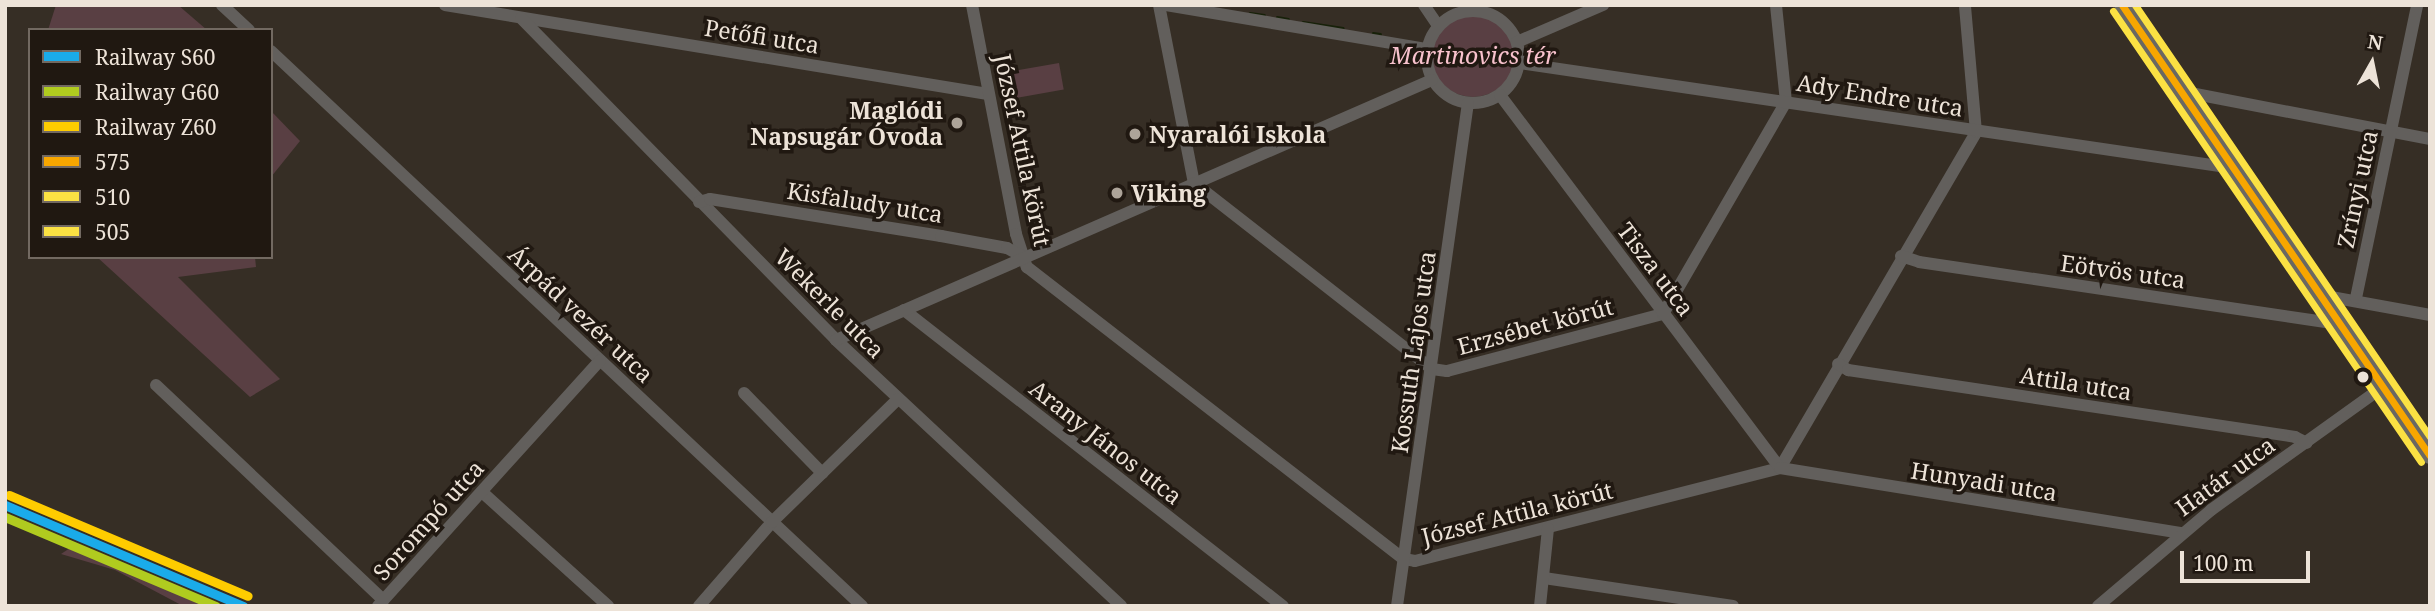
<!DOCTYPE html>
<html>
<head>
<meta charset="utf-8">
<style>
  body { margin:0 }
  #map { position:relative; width:2435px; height:611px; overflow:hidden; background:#362e25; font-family:"Noto Serif",serif }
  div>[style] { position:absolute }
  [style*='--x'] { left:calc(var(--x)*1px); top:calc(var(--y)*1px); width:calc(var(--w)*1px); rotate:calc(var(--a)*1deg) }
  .green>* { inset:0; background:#593f43; transform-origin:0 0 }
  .round { border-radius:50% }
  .stream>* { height:2.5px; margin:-1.25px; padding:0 1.25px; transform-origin:1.25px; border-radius:1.25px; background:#172109 }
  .minor>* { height:12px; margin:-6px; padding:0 6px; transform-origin:6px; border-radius:6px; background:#625f5c }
  .minor>.ring { margin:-6px; padding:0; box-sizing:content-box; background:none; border:12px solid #625f5c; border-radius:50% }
  .major>* { height:16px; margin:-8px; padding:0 8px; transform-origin:8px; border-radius:8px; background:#6a6862 }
  .bus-1>* { height:7px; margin:-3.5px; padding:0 3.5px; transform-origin:3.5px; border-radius:3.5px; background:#f7a600 }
  .bus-2>* { height:7px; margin:-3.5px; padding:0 3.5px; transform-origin:3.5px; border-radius:3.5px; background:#fbe143 }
  .bus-3>* { height:7px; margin:-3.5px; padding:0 3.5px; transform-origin:3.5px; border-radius:3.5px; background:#fbe143 }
  .rail-1>* { height:9px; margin:-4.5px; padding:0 4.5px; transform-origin:4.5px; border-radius:4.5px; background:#1aabe9 }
  .rail-2>* { height:9px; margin:-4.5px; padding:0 4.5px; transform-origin:4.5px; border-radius:4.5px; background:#b0cb1f }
  .rail-3>* { height:9px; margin:-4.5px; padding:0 4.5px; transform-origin:4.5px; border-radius:4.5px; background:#fecc00 }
  .dots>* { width:19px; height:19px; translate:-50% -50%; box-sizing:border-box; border:4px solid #201811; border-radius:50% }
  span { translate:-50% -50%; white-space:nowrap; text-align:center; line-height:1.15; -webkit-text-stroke:7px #201811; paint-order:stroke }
  .street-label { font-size:23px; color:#ede3d8 }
  .park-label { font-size:23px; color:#f8c2cd; font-style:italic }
  .poi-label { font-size:23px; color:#ede3d8; font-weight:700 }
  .right { translate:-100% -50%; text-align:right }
  .left { translate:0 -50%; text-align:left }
  .frame { position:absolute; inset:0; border:7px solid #ede3d8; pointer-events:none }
  .legend { position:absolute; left:28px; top:28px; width:245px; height:231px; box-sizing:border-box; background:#201811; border:2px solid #726961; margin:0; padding:9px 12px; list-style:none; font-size:21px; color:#ede3d8 }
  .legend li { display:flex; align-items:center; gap:14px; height:35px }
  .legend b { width:35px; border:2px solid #726961 }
  .north { position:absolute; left:2337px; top:28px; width:70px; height:70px; -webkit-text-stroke:5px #201811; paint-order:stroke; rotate:9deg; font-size:19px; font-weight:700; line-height:28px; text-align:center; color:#ede3d8 }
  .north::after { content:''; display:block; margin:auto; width:24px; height:32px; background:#ede3d8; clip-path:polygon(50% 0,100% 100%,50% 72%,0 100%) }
  .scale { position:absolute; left:2180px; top:551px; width:130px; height:32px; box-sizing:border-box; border:4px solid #ede3d8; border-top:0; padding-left:9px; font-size:21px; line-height:24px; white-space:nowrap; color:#ede3d8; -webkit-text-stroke:5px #201811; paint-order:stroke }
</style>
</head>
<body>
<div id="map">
  <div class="green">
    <div style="clip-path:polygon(56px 5px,178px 5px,207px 30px,48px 30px)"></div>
    <div class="round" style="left:1431px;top:13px;width:84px;height:84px"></div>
    <div style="left:1059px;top:63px;width:27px;height:56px;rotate:80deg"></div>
    <div style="clip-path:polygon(271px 111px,300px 141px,271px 177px)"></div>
    <div style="clip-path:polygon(97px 257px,255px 257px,256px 267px,178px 277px,280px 379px,250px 397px)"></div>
    <div style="clip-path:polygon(73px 546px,217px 606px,183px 606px,115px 570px,61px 554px)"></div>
  </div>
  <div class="stream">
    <div style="--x:1250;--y:13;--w:14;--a:8"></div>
    <div style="--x:1277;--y:17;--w:11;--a:10"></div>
    <div style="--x:1303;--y:22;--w:40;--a:8.5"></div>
    <div style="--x:1373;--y:33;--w:7;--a:8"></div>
  </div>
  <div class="minor">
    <div style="--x:222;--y:5;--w:37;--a:43"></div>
    <div style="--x:445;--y:5;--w:550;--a:9.31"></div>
    <div style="--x:972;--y:5;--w:233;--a:79.1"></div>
    <div style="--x:1016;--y:234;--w:35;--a:72"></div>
    <div style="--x:1027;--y:267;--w:477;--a:37.8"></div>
    <div style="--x:1404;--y:559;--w:11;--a:10"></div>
    <div style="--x:1415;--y:561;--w:377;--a:-14.3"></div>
    <div style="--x:1780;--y:468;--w:389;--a:-59.7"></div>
    <div style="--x:1976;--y:132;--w:127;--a:-95"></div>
    <div style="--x:1159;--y:5;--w:181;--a:78.9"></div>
    <div style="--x:1194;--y:183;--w:302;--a:38"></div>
    <div style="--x:1432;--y:369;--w:15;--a:8"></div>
    <div style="--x:1447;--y:371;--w:223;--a:-14.8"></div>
    <div style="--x:1663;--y:314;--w:245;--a:-59.9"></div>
    <div style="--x:1786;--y:102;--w:98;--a:-95.9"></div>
    <div style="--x:1166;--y:5;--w:265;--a:9.6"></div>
    <div style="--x:1424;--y:5;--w:25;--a:56"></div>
    <div class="ring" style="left:1427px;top:11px;width:80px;height:80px"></div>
    <div style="--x:521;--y:18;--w:450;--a:45.6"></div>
    <div style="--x:836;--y:340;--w:390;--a:43"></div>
    <div style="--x:1517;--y:42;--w:94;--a:-23.3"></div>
    <div style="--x:271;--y:51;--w:811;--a:43.2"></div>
    <div style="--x:1519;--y:63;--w:722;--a:8.37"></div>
    <div style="--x:2180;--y:91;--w:255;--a:10.9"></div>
    <div style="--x:1500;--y:95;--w:466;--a:53.1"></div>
    <div style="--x:1780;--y:468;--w:407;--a:9.2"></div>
    <div style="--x:699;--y:202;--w:11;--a:-15"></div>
    <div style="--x:710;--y:199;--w:234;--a:9.1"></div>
    <div style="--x:941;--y:236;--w:67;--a:10.3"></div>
    <div style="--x:1007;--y:248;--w:17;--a:28"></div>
    <div style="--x:1901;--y:256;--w:19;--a:18"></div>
    <div style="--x:1919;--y:262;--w:426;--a:8.4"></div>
    <div style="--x:2320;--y:295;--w:112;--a:10.3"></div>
    <div style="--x:2356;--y:298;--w:299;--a:-78.2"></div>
    <div style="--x:904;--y:310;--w:481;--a:38"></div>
    <div style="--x:836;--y:340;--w:650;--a:-23.57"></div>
    <div style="--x:1838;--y:364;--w:12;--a:31"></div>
    <div style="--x:1848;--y:370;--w:452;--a:8.5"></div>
    <div style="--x:2295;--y:437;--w:13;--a:27"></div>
    <div style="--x:156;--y:385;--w:313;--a:43.4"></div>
    <div style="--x:744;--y:393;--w:112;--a:45.7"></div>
    <div style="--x:482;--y:492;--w:170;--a:42.1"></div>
    <div style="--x:1544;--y:578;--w:191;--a:8.4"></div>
    <div style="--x:378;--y:606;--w:331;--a:-47.9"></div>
    <div style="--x:699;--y:606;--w:111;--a:-49"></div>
    <div style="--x:772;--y:522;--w:176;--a:-44.3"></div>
    <div style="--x:1397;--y:606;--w:508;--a:-81.97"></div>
    <div style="--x:1540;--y:606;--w:78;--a:-84.1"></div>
    <div style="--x:2098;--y:606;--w:148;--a:-40.3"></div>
    <div style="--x:2211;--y:510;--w:211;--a:-35.6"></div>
  </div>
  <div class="major">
    <div style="--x:2122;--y:5;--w:546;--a:55.67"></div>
  </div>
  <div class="bus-1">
    <div style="--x:2122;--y:5;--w:546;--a:55.67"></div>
  </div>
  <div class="bus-2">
    <div style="--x:2113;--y:11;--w:546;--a:55.67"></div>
  </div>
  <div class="bus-3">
    <div style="--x:2135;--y:5;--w:523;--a:55.67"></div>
  </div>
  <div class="rail-1">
    <div style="--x:5;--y:505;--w:259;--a:23"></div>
  </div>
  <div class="rail-2">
    <div style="--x:5;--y:517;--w:229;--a:22.9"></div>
  </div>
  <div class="rail-3">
    <div style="--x:9;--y:495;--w:259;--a:22.9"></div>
  </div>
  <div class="dots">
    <div style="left:957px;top:123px;background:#ada499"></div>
    <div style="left:1135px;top:134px;background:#ada499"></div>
    <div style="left:1117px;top:193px;background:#ada499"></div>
    <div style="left:2363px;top:377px;background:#ede3d8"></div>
  </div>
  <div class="street-label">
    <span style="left:762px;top:36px;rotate:9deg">Petőfi utca</span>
    <span style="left:1880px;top:95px;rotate:9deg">Ady Endre utca</span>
    <span style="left:1023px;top:150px;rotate:78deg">József Attila körút</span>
    <span style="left:2357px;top:189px;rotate:-78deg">Zrínyi utca</span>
    <span style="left:865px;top:202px;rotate:9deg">Kisfaludy utca</span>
    <span style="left:1656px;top:269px;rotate:53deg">Tisza utca</span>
    <span style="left:2123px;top:271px;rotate:8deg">Eötvös utca</span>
    <span style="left:830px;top:303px;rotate:45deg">Wekerle utca</span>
    <span style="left:581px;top:314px;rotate:43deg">Árpád vezér utca</span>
    <span style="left:1535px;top:326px;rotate:-15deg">Erzsébet körút</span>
    <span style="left:1413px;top:352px;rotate:-82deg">Kossuth Lajos utca</span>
    <span style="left:2076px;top:383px;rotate:9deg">Attila utca</span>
    <span style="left:1106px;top:442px;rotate:38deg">Arany János utca</span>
    <span style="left:2225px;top:476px;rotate:-36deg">Határ utca</span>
    <span style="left:1984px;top:481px;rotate:9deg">Hunyadi utca</span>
    <span style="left:1517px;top:513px;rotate:-14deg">József Attila körút</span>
    <span style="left:428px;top:520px;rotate:-48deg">Sorompó utca</span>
  </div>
  <div class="park-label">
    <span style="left:1473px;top:55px">Martinovics tér</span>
  </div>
  <div class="poi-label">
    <span class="right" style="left:943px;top:123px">Maglódi<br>Napsugár Óvoda</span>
    <span class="left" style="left:1149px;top:134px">Nyaralói Iskola</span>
    <span class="left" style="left:1131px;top:193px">Viking</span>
  </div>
  <div class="frame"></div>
  <ul class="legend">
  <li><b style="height:9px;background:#1aabe9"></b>Railway S60</li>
  <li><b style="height:9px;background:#b0cb1f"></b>Railway G60</li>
  <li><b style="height:9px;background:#fecc00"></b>Railway Z60</li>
  <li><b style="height:9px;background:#f7a600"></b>575</li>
  <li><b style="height:9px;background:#fbe143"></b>510</li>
  <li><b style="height:9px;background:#fbe143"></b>505</li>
  </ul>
  <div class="north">N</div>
  <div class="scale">100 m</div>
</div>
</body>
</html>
